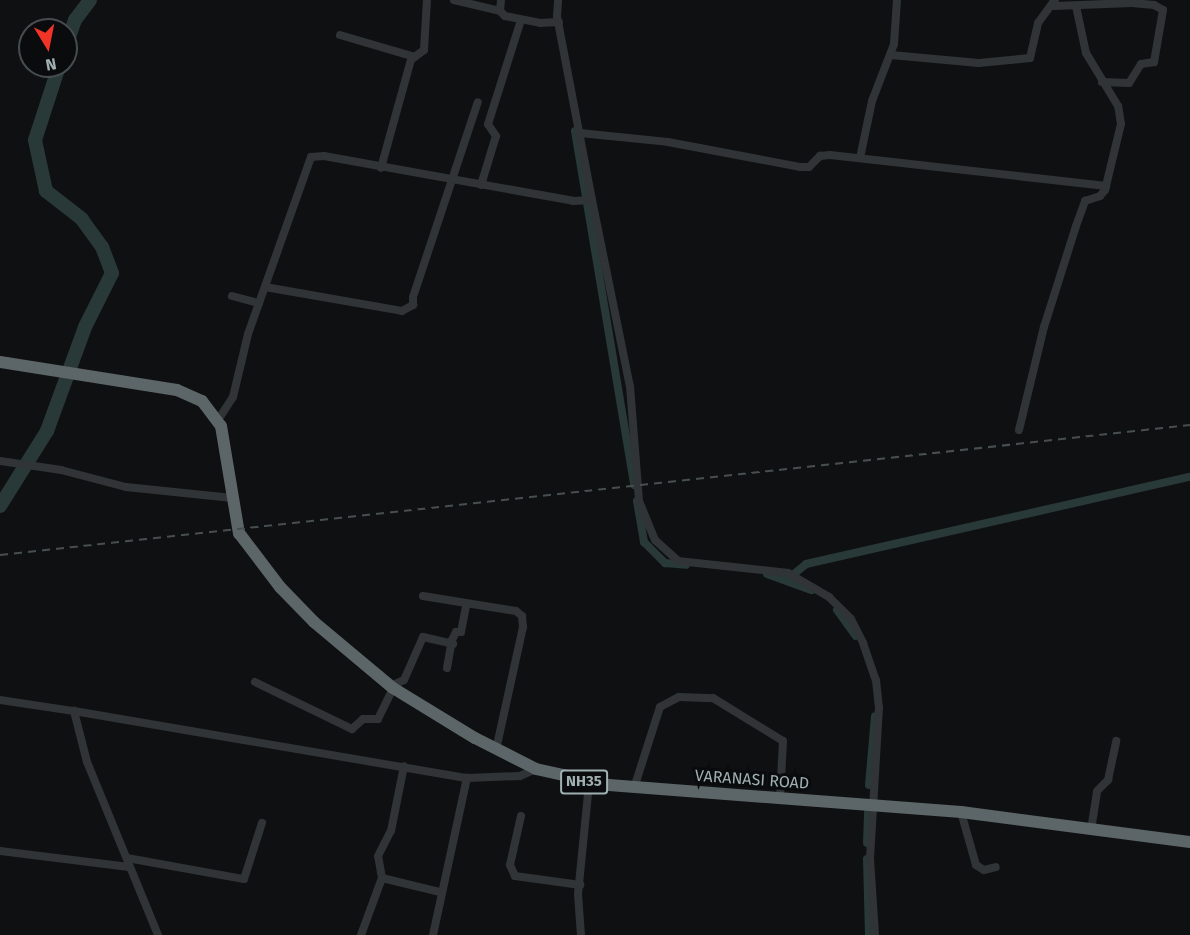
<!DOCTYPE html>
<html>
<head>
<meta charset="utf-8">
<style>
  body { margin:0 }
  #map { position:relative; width:1190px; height:935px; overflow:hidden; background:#0f1011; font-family:"Fira Sans",sans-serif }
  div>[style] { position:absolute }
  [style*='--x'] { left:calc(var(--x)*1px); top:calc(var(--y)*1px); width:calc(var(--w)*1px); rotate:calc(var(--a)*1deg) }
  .canal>* { height:8px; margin:-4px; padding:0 4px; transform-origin:4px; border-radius:4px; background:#293937 }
  .river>* { height:14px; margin:-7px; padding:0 7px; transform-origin:7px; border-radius:7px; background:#293937 }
  .minor>* { height:8px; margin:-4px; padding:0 4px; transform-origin:4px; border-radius:4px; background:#303436 }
  .highway>* { height:12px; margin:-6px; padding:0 6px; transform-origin:6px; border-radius:6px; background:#5c6567 }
  .rail>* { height:2px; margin-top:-1px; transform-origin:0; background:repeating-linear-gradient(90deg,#474e4f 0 8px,transparent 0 14px) }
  span { translate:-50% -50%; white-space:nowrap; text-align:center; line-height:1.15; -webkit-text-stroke:6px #0a0b0c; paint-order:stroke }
  .shield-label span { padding:2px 4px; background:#0a0b0c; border:2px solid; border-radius:4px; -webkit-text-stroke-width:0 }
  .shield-label { font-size:15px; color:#a0b0b2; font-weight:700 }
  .street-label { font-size:16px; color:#a0b0b2 }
  .north { position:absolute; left:18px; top:18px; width:60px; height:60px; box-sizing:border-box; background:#0a0b0c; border:2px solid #464d4e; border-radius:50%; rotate:170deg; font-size:16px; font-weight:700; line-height:24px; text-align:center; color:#a0b0b2 }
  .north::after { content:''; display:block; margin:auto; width:21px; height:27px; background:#f03528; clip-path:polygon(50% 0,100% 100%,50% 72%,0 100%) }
</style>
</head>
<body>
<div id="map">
  <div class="canal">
    <div style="--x:575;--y:131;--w:359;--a:80.5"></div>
    <div style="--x:637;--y:501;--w:42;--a:80.3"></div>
    <div style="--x:644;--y:542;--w:30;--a:45"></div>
    <div style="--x:665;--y:563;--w:21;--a:5"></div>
    <div style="--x:767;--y:574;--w:47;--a:20"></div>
    <div style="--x:789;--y:578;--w:22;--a:-39"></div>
    <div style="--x:806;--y:564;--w:394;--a:-12.8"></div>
    <div style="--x:837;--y:610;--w:32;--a:54"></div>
    <div style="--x:869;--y:785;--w:69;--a:-85"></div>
    <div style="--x:867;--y:843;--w:32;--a:-88"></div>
    <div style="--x:867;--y:859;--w:76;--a:88.5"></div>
  </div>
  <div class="river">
    <div style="--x:66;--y:46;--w:28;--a:-71"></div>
    <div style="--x:75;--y:20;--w:25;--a:-53"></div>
    <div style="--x:0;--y:506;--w:89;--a:-57.9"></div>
    <div style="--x:47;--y:431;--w:111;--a:-69.9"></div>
    <div style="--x:85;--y:327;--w:60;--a:-63.4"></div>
    <div style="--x:112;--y:273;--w:28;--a:-111"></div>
    <div style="--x:102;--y:247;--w:34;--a:-126"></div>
    <div style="--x:82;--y:219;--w:46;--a:-142.1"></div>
    <div style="--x:46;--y:191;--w:52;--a:-102.2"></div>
    <div style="--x:35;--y:140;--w:78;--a:-72"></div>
  </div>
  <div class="minor">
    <div style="--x:454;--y:0;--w:47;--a:13.4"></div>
    <div style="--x:501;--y:0;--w:11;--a:95"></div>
    <div style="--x:500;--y:11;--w:7;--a:45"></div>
    <div style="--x:505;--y:16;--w:36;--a:11"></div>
    <div style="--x:540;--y:23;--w:19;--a:-3"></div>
    <div style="--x:1054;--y:6;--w:78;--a:-2.2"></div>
    <div style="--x:1132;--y:3;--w:22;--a:5"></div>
    <div style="--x:1154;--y:5;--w:10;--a:29"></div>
    <div style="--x:1163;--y:10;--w:53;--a:99.8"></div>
    <div style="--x:1154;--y:62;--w:13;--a:171"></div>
    <div style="--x:1141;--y:64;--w:22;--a:122"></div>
    <div style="--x:1129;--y:83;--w:27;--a:-178"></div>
    <div style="--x:340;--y:35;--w:75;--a:16.3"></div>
    <div style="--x:412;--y:56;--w:116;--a:105.5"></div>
    <div style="--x:891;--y:55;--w:88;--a:5.2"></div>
    <div style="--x:979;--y:63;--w:51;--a:-5.6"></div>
    <div style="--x:1030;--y:58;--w:36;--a:-77"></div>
    <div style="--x:1038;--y:23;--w:29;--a:-54"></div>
    <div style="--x:412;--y:59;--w:15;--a:-37"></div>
    <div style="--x:424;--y:50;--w:50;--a:-86.6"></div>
    <div style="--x:580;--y:133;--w:88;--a:5.8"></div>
    <div style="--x:668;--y:142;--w:134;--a:10.7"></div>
    <div style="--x:800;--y:167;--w:9;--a:0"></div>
    <div style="--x:809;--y:167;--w:16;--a:-45"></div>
    <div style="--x:820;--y:156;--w:10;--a:-6"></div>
    <div style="--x:830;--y:155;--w:278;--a:6.4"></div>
    <div style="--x:860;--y:158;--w:58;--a:-78.1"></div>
    <div style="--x:872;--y:101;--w:61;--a:-68.9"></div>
    <div style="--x:894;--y:44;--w:44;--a:-86.1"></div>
    <div style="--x:481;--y:185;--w:51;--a:-73"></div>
    <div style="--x:496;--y:136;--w:14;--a:-124"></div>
    <div style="--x:488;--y:124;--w:109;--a:-72.4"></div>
    <div style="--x:592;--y:200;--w:190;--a:78.5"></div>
    <div style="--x:630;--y:386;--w:115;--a:85.5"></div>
    <div style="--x:639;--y:501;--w:42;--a:67.7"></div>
    <div style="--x:655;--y:540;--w:31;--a:42"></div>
    <div style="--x:678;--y:561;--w:111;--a:6.2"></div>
    <div style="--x:788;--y:573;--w:48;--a:30.3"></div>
    <div style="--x:829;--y:597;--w:31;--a:45"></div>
    <div style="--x:851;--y:619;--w:27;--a:63"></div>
    <div style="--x:863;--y:643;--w:39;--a:71"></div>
    <div style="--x:876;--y:680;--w:27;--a:84"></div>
    <div style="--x:879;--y:707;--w:152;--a:93.4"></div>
    <div style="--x:870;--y:859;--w:76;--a:86.2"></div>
    <div style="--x:265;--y:287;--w:139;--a:9.9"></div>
    <div style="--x:402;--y:311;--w:13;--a:-29"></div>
    <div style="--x:413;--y:305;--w:8;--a:-90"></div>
    <div style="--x:414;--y:294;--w:202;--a:-71.6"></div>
    <div style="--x:232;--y:296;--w:28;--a:15"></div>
    <div style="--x:218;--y:420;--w:27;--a:-57"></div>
    <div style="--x:233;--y:397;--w:65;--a:-76.6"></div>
    <div style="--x:248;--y:334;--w:188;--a:-70.4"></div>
    <div style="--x:311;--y:157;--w:13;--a:-4"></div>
    <div style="--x:324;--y:156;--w:253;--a:10.2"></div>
    <div style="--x:573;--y:201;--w:19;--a:-3"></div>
    <div style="--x:592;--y:200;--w:187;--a:-100.8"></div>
    <div style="--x:557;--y:16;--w:16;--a:-86"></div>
    <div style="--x:1019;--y:430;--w:106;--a:-76.4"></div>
    <div style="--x:1044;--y:327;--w:106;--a:-72.4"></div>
    <div style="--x:1076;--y:226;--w:27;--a:-70"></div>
    <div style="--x:1085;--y:201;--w:16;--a:-18"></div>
    <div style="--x:1100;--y:196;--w:8;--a:-50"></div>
    <div style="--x:1105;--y:190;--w:68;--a:-76.4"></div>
    <div style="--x:1121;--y:124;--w:18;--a:-99"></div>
    <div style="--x:1118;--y:106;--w:62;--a:-121.1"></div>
    <div style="--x:1086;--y:53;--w:48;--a:-102"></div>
    <div style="--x:0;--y:461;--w:62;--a:8.4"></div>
    <div style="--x:61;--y:470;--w:67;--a:14.7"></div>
    <div style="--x:126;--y:487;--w:107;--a:5.9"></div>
    <div style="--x:423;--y:596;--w:94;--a:9.2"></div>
    <div style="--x:516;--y:611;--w:8;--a:40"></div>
    <div style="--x:522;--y:616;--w:11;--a:85"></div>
    <div style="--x:523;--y:627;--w:126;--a:102.4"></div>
    <div style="--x:447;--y:668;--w:28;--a:-80"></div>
    <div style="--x:452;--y:640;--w:9;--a:-63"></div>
    <div style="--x:456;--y:632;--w:5;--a:0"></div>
    <div style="--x:461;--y:632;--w:26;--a:-79"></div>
    <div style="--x:255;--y:682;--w:108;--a:25.9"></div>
    <div style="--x:352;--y:729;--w:15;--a:-42"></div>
    <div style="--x:363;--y:719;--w:15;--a:0"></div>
    <div style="--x:378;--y:719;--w:34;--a:-64"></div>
    <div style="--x:391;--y:686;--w:14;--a:-25"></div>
    <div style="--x:404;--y:680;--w:47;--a:-66.2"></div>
    <div style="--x:423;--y:637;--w:31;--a:13"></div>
    <div style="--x:0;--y:700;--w:75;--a:8.5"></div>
    <div style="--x:634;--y:788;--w:85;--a:-72.2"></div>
    <div style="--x:660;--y:707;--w:21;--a:-28"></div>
    <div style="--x:679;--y:697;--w:34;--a:2"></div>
    <div style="--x:713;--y:698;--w:82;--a:31.6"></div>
    <div style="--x:783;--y:741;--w:58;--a:93"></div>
    <div style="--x:961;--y:812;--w:55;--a:74.2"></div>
    <div style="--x:976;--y:865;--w:9;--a:32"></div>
    <div style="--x:984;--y:870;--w:12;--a:-14"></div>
    <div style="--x:521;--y:816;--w:50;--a:102.7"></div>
    <div style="--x:510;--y:865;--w:12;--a:66"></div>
    <div style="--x:515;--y:876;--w:66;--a:7.9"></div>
    <div style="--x:1091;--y:830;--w:39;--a:-81"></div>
    <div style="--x:1097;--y:791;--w:16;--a:-45"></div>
    <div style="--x:1108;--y:780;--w:40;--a:-78"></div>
    <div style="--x:0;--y:851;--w:130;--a:7.1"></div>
    <div style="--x:127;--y:858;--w:119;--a:10.2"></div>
    <div style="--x:244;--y:879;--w:59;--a:-72.2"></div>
    <div style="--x:382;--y:878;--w:22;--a:-100"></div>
    <div style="--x:378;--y:856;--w:28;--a:-63"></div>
    <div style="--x:391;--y:831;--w:66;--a:-78.7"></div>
    <div style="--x:158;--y:935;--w:187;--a:-112.3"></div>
    <div style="--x:87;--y:762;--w:53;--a:-104.3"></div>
    <div style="--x:74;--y:711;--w:399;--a:9.7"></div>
    <div style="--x:467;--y:778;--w:53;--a:-2.2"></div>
    <div style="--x:520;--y:776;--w:17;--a:-24"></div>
    <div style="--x:361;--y:935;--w:61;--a:-69.8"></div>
    <div style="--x:382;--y:878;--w:60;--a:13.6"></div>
    <div style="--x:433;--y:935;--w:161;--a:-77.8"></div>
    <div style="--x:581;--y:935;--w:41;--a:-94.2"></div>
    <div style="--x:578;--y:894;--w:112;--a:-84.3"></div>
  </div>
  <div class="highway">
    <div style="--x:0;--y:362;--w:179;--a:9"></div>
    <div style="--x:177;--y:390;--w:27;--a:24"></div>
    <div style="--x:202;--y:401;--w:31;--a:53"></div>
    <div style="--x:221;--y:426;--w:109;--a:80.5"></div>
    <div style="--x:239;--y:533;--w:68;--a:52.8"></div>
    <div style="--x:280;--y:587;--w:49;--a:45.8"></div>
    <div style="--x:314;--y:622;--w:103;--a:39.9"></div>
    <div style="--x:393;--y:688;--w:96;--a:31.4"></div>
    <div style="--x:475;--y:738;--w:68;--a:26.9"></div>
    <div style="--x:536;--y:769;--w:75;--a:12.4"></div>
    <div style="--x:609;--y:785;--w:353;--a:4.4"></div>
    <div style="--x:961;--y:812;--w:231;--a:7.5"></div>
  </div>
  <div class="rail">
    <div style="--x:0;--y:555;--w:1197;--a:-6.23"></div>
  </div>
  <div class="shield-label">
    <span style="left:584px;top:782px">NH35</span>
  </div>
  <div class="street-label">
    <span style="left:752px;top:780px;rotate:4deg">VARANASI ROAD</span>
  </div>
  <div class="north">N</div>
</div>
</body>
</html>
